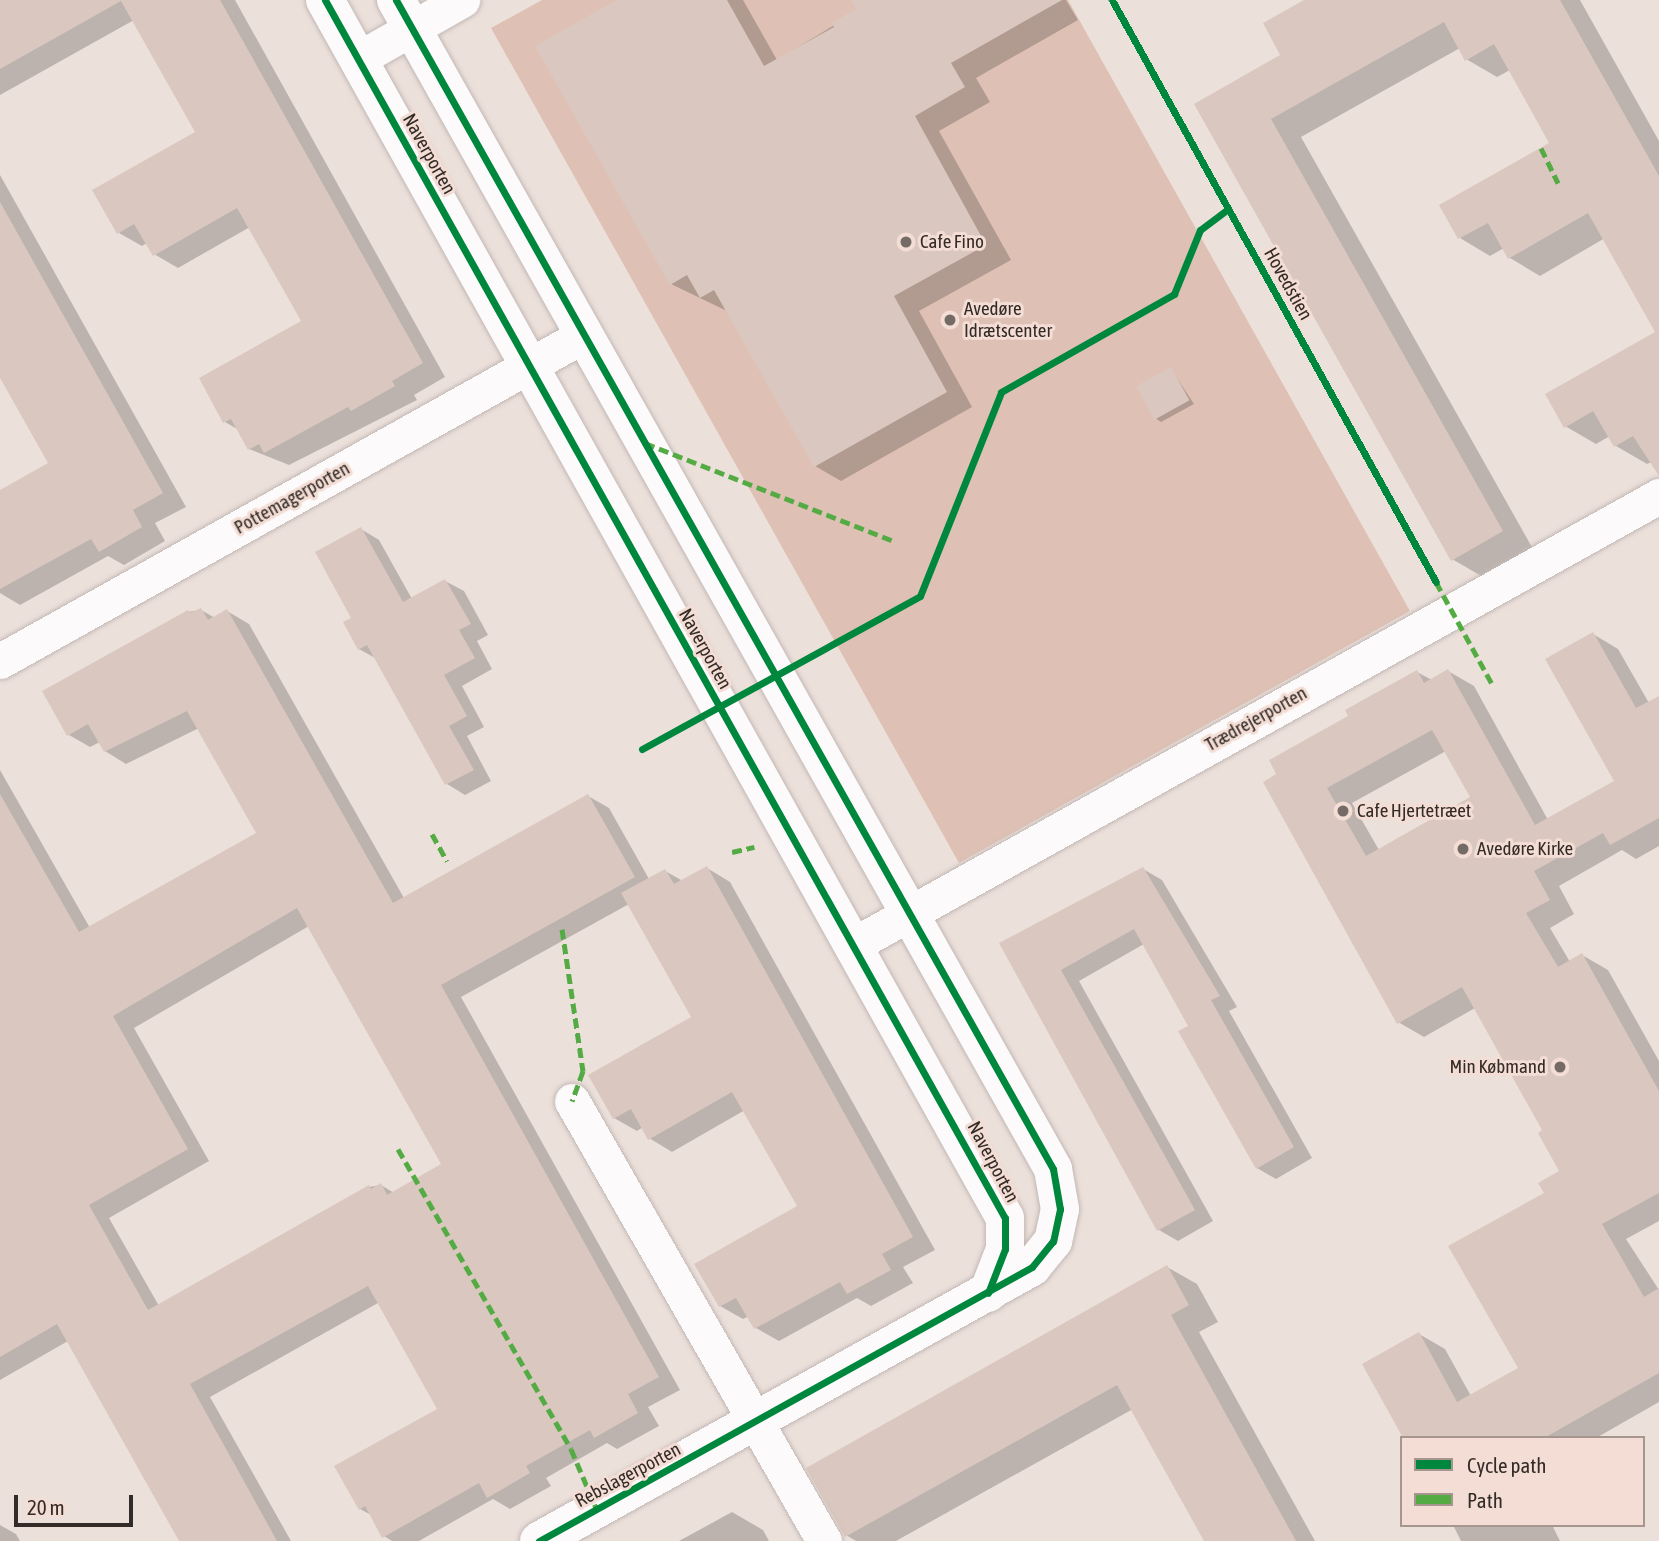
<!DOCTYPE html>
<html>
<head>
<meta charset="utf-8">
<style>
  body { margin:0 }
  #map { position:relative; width:1659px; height:1541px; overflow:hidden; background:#ece0db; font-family:"Asap Condensed",sans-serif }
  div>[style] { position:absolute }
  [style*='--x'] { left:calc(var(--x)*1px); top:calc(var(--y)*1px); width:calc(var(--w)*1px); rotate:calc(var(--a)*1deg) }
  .green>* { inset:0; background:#dec1b4 }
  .shadow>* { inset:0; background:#0003 }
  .building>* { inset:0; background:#dac8c0; transform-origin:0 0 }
  .roads { filter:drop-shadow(0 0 2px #c2b8b4) drop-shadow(0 0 2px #c2b8b4) }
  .street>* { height:35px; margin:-17.5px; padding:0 17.5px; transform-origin:17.5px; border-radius:17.5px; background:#fcfafa }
  .secondary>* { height:38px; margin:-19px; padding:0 19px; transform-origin:19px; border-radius:19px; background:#fcfafa }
  .quiet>* { height:5px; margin-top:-2.5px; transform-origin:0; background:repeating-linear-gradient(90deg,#54ab44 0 10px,transparent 0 15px) }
  .cycleway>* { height:7px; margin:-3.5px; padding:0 3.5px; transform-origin:3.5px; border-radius:3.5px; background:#00873e }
  .dots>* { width:19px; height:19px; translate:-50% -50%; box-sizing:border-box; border:4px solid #f3ddd4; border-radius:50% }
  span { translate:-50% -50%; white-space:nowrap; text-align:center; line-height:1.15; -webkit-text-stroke:6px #f3ddd4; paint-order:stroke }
  .street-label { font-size:19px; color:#332b27 }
  .poi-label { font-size:19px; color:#332b27 }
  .left { translate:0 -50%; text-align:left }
  .right { translate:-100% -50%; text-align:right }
  .legend { position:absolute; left:1400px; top:1436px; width:245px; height:91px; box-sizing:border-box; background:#f3ddd4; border:2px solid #a6968f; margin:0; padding:9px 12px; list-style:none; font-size:21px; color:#332b27 }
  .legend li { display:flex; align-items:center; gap:14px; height:35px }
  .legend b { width:35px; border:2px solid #a6968f }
  .scale { position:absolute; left:14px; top:1495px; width:119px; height:32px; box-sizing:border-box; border:4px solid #332b27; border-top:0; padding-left:9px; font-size:21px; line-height:24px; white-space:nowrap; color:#332b27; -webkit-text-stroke:5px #f3ddd4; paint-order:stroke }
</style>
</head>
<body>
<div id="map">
  <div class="green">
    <div style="clip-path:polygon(542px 0,1068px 0,1410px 611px,959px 863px,491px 28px)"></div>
  </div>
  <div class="shadow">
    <div style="clip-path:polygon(0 0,235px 0,445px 377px,414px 395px,417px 400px,289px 465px,249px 449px,239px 430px,225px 422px,303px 322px,250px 227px,178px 268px,154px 254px,147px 243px,142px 246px,119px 233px,197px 133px,134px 20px,0 95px)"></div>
    <div style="clip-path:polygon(621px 0,743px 0,777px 60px,859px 10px,853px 0,1066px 0,1078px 20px,976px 78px,990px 102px,939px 131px,1011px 260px,919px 311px,972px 407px,841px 481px,815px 466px,729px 312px,671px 284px)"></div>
    <div style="clip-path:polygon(1307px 0,1580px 0,1659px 141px,1659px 459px,1647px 464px,1616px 446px,1610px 436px,1596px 444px,1565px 426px,1657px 333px,1605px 238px,1540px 276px,1510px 258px,1504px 248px,1490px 256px,1460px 238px,1552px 144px,1510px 70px,1497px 77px,1466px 59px,1460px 48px,1301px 137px,1533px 549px,1483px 577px,1452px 559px,1196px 104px,1283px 55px)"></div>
    <div style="clip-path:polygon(0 175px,186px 507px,155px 523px,165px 541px,124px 565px,108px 556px,20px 605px,0 593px,0 492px,50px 463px,0 374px)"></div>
    <div style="clip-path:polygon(1171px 369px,1194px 404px,1161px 422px,1155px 418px)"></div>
    <div style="clip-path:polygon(361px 529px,379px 540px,412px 599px,445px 581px,464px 591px,488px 635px,477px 641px,492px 669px,462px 686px,484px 727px,467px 736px,491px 781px,465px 795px,447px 784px,377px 659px,359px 649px,354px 619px)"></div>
    <div style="clip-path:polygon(evenodd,201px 610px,215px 618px,227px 611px,249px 624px,404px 898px,588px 796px,609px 808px,649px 879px,665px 871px,683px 881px,707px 868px,730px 882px,935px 1250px,903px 1267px,913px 1283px,871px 1306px,857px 1298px,779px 1341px,756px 1328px,749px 1316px,743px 1319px,720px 1306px,799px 1207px,745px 1110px,672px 1152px,649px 1138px,643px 1127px,637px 1131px,614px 1118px,693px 1018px,629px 904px,461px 997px,680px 1390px,648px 1407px,659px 1426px,617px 1449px,607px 1443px,546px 1478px,551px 1486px,510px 1509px,493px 1499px,419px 1541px,392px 1541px,384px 1536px,373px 1516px,360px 1509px,439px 1409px,378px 1303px,210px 1397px,291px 1541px,181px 1541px,68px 1341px,0 1380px,0 770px,90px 928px,258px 834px,199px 728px,126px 764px,105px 751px,100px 742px,90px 747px,69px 735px,188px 612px,201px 610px,309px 926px,443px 1165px,394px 1193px,381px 1185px,369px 1187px,159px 1306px,109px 1218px,209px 1161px,134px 1028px,309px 926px)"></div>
    <div style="clip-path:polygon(evenodd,1593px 634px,1618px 649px,1649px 703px,1659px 698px,1659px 846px,1636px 859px,1622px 850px,1559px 886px,1574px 914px,1550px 928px,1570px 962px,1582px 955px,1608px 970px,1659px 1061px,1659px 1221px,1626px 1239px,1659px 1290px,1659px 1402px,1596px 1438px,1405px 1438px,1419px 1334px,1445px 1349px,1471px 1396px,1520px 1368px,1546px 1194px,1562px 1172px,1545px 1131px,1475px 1008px,1424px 1037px,1398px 1022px,1265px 783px,1417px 672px,1432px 680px,1448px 671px,1474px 686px,1548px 820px,1617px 782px,1593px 634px,1446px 751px,1472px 798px,1379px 850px,1352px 803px,1446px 751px)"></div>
    <div style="clip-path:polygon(1143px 869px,1162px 880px,1237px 1007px,1229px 1011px,1312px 1158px,1276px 1179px,1257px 1168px,1190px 1026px,1144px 944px,1079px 981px,1213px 1221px,1178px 1241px,1159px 1230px,1001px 944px)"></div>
    <div style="clip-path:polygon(1167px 1267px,1197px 1284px,1218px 1322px,1199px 1332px,1315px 1541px,1206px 1541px,1133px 1409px,896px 1541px,856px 1541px,846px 1535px)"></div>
    <div style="clip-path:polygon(732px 1512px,763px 1530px,769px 1541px,679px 1541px)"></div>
    <div style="clip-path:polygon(0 1525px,16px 1534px,20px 1541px,0 1541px)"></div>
    <div style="clip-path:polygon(1453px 1525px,1552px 1525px,1560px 1541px,1461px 1541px)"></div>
  </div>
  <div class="building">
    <div style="clip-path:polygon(0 0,220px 0,423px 363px,392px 381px,395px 386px,351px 411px,348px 407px,264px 453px,259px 444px,248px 450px,231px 419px,223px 423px,199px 378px,301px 321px,237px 208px,153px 256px,134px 224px,117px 234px,92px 190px,195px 132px,121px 1px,0 69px)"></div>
    <div style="clip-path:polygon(617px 0,727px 0,764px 66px,834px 27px,832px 23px,856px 9px,851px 0,1062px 0,951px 63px,965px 87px,915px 116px,986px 245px,894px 296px,947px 392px,814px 467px,714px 290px,700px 298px,687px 275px,670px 285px,535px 46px)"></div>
    <div style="clip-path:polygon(1304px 0,1560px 0,1659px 176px,1659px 476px,1633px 436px,1614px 447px,1593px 411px,1564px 428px,1545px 394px,1655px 332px,1588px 213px,1508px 259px,1488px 223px,1458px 239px,1439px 205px,1549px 143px,1494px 44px,1465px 61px,1444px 22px,1271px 119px,1503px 531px,1451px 561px,1194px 104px,1280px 55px,1263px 23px)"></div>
    <div style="clip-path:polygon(0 202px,163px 493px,133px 510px,142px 527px,99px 552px,91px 539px,0 589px,0 490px,48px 463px,0 378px)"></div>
    <div style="left:1171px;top:367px;width:38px;height:40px;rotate:61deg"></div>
    <div style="clip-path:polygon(361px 527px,403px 602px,445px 579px,471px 624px,459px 630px,475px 658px,444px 675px,467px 716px,449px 726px,474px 770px,445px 785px,367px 645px,358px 650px,343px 622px,351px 618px,315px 552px)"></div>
    <div style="clip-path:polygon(evenodd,201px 608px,208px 620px,227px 609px,393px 903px,588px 794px,635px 877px,441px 985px,659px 1377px,628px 1394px,638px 1413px,594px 1438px,590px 1430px,526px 1466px,530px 1473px,487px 1498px,479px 1483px,382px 1538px,365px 1506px,359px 1510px,334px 1466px,437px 1409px,368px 1286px,190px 1384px,277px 1541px,179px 1541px,57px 1324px,0 1357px,0 794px,79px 932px,256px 833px,187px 711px,104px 752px,88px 724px,67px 736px,42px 691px,188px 610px,190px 613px,201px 608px,297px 908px,441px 1164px,387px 1195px,381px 1183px,371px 1189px,369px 1185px,148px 1310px,89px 1205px,188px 1149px,113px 1016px,297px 908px)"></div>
    <div style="clip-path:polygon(evenodd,1593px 632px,1636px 708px,1659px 696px,1659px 818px,1610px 845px,1603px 833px,1534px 871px,1550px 900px,1526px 913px,1558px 967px,1582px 953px,1659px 1091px,1659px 1193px,1602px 1224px,1644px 1297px,1659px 1288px,1659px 1373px,1544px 1438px,1403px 1438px,1362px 1364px,1419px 1332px,1457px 1402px,1518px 1368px,1448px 1246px,1544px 1193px,1538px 1183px,1559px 1171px,1538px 1133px,1542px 1130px,1462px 987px,1397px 1024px,1263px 782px,1276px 774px,1269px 760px,1348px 716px,1345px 710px,1417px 670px,1424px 683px,1448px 669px,1535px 825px,1614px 781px,1545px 659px,1593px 632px,1432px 730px,1470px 797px,1366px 856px,1327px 788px,1432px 730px)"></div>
    <div style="clip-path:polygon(707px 866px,913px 1237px,882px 1254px,891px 1270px,847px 1294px,840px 1282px,754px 1329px,736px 1298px,719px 1307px,694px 1264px,797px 1206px,732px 1092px,648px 1140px,631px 1109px,613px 1119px,588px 1075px,691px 1017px,621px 893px,665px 869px,674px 884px)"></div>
    <div style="clip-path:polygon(1143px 867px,1220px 996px,1211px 1000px,1294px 1147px,1256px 1169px,1178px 1031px,1188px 1026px,1134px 929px,1061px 970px,1195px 1210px,1157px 1231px,999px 943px)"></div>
    <div style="clip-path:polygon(1167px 1265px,1189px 1305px,1171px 1315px,1296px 1541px,1204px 1541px,1117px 1385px,845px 1537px,806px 1468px)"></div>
  </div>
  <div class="roads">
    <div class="street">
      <div style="--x:358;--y:59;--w:120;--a:-29.6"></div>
      <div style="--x:0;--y:661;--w:669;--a:-29.17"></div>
      <div style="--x:853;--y:945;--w:923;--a:-29.12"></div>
      <div style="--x:572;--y:1101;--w:507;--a:60.2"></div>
    </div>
    <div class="secondary">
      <div style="--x:325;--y:0;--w:1395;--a:60.83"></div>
      <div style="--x:1005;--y:1218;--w:31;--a:90"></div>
      <div style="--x:1005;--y:1249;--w:47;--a:111.1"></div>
      <div style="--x:396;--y:0;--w:1341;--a:60.66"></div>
      <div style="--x:1053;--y:1169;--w:41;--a:80.1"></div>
      <div style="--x:1060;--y:1209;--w:33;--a:102"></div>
      <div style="--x:1053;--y:1241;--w:33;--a:129"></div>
      <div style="--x:1032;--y:1267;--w:564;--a:150.94"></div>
    </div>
  </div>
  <div class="quiet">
    <div style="--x:1541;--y:148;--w:39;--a:64"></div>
    <div style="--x:645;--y:443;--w:270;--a:21.5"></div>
    <div style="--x:1436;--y:582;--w:116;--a:61.2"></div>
    <div style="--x:432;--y:834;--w:31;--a:61"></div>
    <div style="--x:732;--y:852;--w:23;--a:-13"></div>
    <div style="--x:562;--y:929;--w:144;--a:81.6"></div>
    <div style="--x:583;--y:1071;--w:32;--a:110"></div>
    <div style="--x:398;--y:1149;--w:346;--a:60"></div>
    <div style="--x:571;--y:1449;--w:66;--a:66.9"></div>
  </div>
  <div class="cycleway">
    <div style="--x:325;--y:0;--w:1395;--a:60.83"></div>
    <div style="--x:1005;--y:1218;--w:31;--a:90"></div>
    <div style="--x:1005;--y:1249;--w:47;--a:111.1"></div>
    <div style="--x:396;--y:0;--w:1341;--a:60.66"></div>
    <div style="--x:1053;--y:1169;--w:41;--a:80.1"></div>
    <div style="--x:1060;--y:1209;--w:33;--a:102"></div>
    <div style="--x:1053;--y:1241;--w:33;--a:129"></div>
    <div style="--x:1032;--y:1267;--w:564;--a:150.94"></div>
    <div style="--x:1112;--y:0;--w:666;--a:60.9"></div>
    <div style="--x:642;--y:749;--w:317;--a:-28.8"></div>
    <div style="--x:920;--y:596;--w:219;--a:-68.3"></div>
    <div style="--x:1001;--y:392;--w:199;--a:-29.5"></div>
    <div style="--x:1174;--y:294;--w:69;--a:-67.9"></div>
    <div style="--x:1200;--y:230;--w:35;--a:-37"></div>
  </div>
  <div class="dots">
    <div style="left:906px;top:242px;background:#746a66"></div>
    <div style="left:950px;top:320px;background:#746a66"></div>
    <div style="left:1343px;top:811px;background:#746a66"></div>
    <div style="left:1463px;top:849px;background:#746a66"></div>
    <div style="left:1560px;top:1067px;background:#746a66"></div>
  </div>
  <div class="street-label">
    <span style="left:429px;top:154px;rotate:61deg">Naverporten</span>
    <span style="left:1288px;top:284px;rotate:61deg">Hovedstien</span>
    <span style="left:292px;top:498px;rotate:-29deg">Pottemagerporten</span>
    <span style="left:705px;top:649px;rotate:61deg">Naverporten</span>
    <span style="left:1256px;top:719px;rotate:-29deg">Trædrejerporten</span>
    <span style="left:993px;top:1162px;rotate:62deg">Naverporten</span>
    <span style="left:628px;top:1475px;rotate:-28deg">Rebslagerporten</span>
  </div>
  <div class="poi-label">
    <span class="left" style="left:920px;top:242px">Cafe Fino</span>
    <span class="left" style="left:964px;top:320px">Avedøre<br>Idrætscenter</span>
    <span class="left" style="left:1357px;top:811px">Cafe Hjertetræet</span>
    <span class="left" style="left:1477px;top:849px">Avedøre Kirke</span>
    <span class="right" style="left:1546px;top:1067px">Min Købmand</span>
  </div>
  <ul class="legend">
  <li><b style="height:9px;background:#00873e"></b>Cycle path</li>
  <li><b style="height:9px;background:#54ab44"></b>Path</li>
  </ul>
  <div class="scale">20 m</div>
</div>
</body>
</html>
